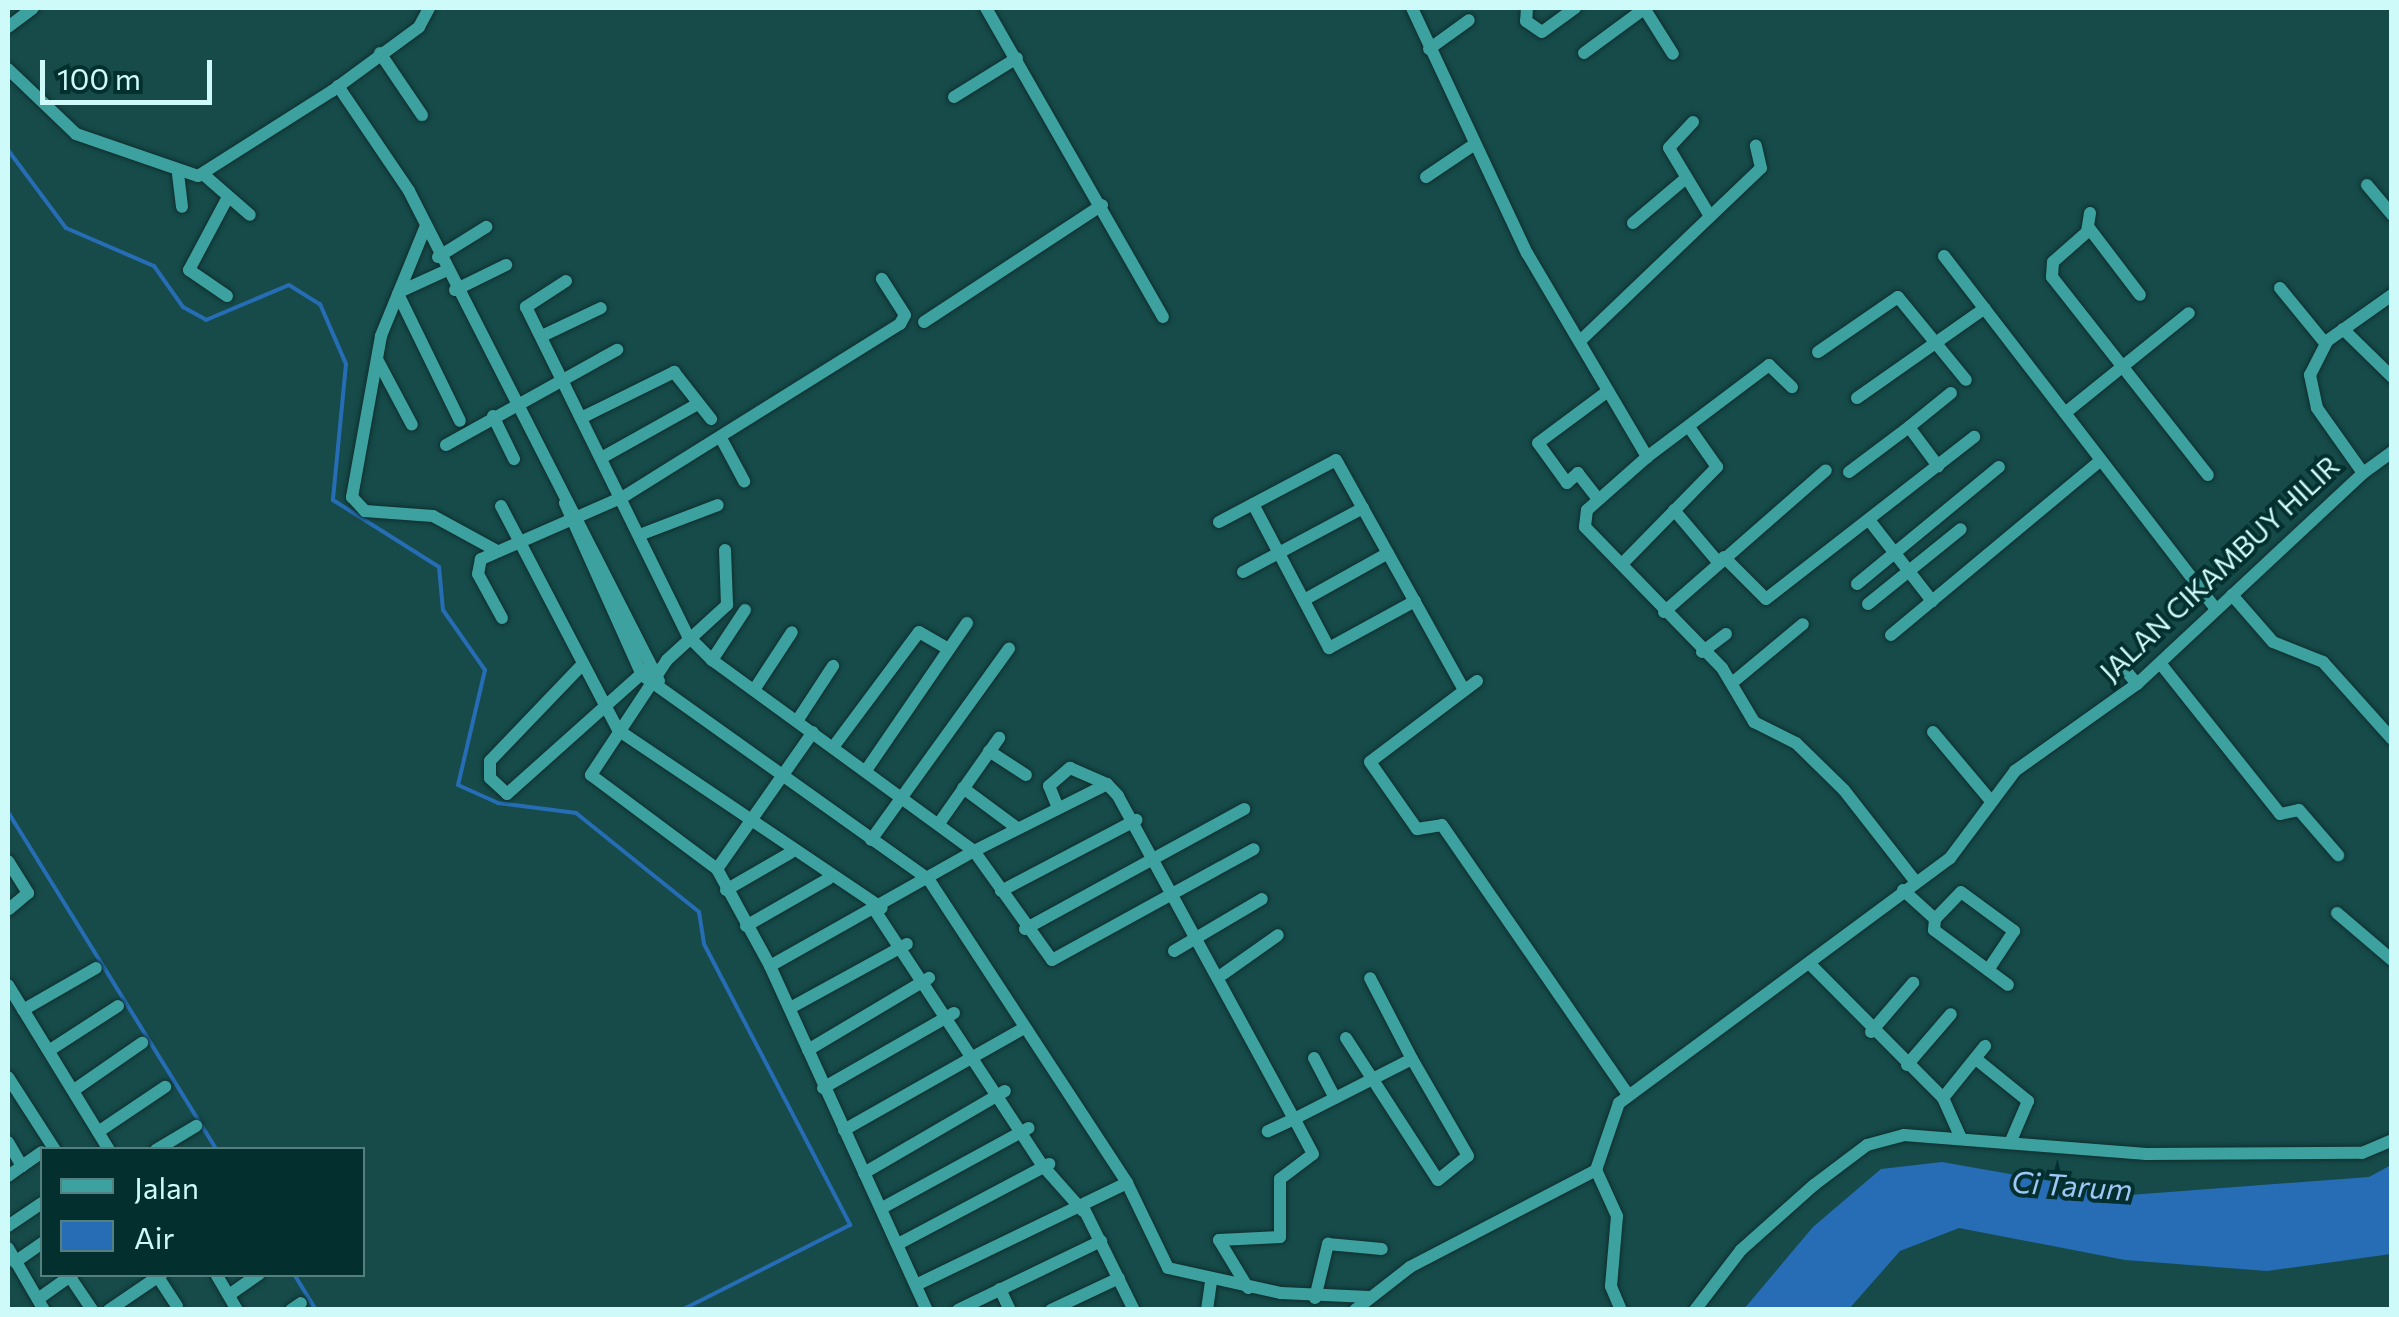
<!DOCTYPE html>
<html>
<head>
<meta charset="utf-8">
<style>
  body { margin:0 }
  #map { position:relative; width:2399px; height:1317px; overflow:hidden; background:#164b4a; font-family:Commissioner,sans-serif }
  div>[style] { position:absolute }
  [style*='--x'] { left:calc(var(--x)*1px); top:calc(var(--y)*1px); width:calc(var(--w)*1px); rotate:calc(var(--a)*1deg) }
  .water>* { inset:0; background:#266db5 }
  .stream>* { height:4px; margin:-2px; padding:0 2px; transform-origin:2px; border-radius:2px; background:#266db5 }
  .roads { filter:drop-shadow(0 0 2px #0f2e2d) drop-shadow(0 0 2px #0f2e2d) }
  .minor>* { height:12px; margin:-6px; padding:0 6px; transform-origin:6px; border-radius:6px; background:#3da29f }
  span { translate:-50% -50%; white-space:nowrap; text-align:center; line-height:1.15; -webkit-text-stroke:8px #03302f; paint-order:stroke }
  .street-label { font-size:28px; color:#cefbf9 }
  .water-label { font-size:30px; color:#9fc7f5; font-style:italic }
  .frame { position:absolute; inset:0; border:10px solid #cefbf9; pointer-events:none }
  .legend { position:absolute; left:40px; top:1147px; width:325px; height:130px; box-sizing:border-box; background:#03302f; border:2px solid #548180; margin:0; padding:12px 18px; list-style:none; font-size:30px; color:#cefbf9 }
  .legend li { display:flex; align-items:center; gap:20px; height:50px }
  .legend b { width:50px; border:2px solid #548180 }
  .scale { position:absolute; left:40px; top:60px; width:172px; height:45px; box-sizing:border-box; border:5px solid #cefbf9; border-top:0; padding-left:12px; font-size:30px; line-height:35px; white-space:nowrap; color:#cefbf9; -webkit-text-stroke:8px #03302f; paint-order:stroke }
</style>
</head>
<body>
<div id="map">
  <div class="water">
    <div style="clip-path:polygon(1942px 1162px,2130px 1195px,2369px 1177px,2391px 1165px,2391px 1254px,2267px 1271px,2125px 1260px,1959px 1228px,1900px 1251px,1849px 1309px,1744px 1309px,1813px 1227px,1881px 1169px)"></div>
  </div>
  <div class="stream">
    <div style="--x:8;--y:150;--w:97;--a:53.4"></div>
    <div style="--x:66;--y:228;--w:96;--a:23.4"></div>
    <div style="--x:154;--y:266;--w:50;--a:54.7"></div>
    <div style="--x:183;--y:307;--w:26;--a:29"></div>
    <div style="--x:206;--y:320;--w:90;--a:-22.9"></div>
    <div style="--x:289;--y:285;--w:36;--a:32"></div>
    <div style="--x:320;--y:304;--w:65;--a:66.6"></div>
    <div style="--x:346;--y:364;--w:137;--a:95.5"></div>
    <div style="--x:333;--y:500;--w:125;--a:32.3"></div>
    <div style="--x:439;--y:567;--w:43;--a:84.7"></div>
    <div style="--x:443;--y:610;--w:73;--a:55"></div>
    <div style="--x:485;--y:670;--w:118;--a:103.2"></div>
    <div style="--x:458;--y:785;--w:44;--a:24.2"></div>
    <div style="--x:498;--y:803;--w:79;--a:7.3"></div>
    <div style="--x:576;--y:813;--w:158;--a:38.8"></div>
    <div style="--x:699;--y:912;--w:32;--a:81"></div>
    <div style="--x:704;--y:944;--w:317;--a:62.5"></div>
    <div style="--x:850;--y:1225;--w:188;--a:153.2"></div>
    <div style="--x:8;--y:812;--w:397;--a:58.3"></div>
    <div style="--x:294;--y:1274;--w:42;--a:58.6"></div>
  </div>
  <div class="roads">
    <div class="minor">
      <div style="--x:986;--y:8;--w:356;--a:60.2"></div>
      <div style="--x:1412;--y:8;--w:271;--a:64.9"></div>
      <div style="--x:1527;--y:253;--w:237;--a:59.5"></div>
      <div style="--x:1647;--y:457;--w:80;--a:138.5"></div>
      <div style="--x:1587;--y:510;--w:17;--a:97"></div>
      <div style="--x:1585;--y:527;--w:197;--a:45.8"></div>
      <div style="--x:1722;--y:668;--w:63;--a:59.3"></div>
      <div style="--x:1754;--y:722;--w:47;--a:26.6"></div>
      <div style="--x:1796;--y:743;--w:67;--a:44.4"></div>
      <div style="--x:1844;--y:790;--w:117;--a:52"></div>
      <div style="--x:1527;--y:8;--w:13;--a:94"></div>
      <div style="--x:1526;--y:21;--w:19;--a:35"></div>
      <div style="--x:1542;--y:32;--w:41;--a:-36"></div>
      <div style="--x:1644;--y:8;--w:54;--a:57.8"></div>
      <div style="--x:8;--y:27;--w:31;--a:-37"></div>
      <div style="--x:1429;--y:49;--w:49;--a:-35.9"></div>
      <div style="--x:380;--y:53;--w:75;--a:55.9"></div>
      <div style="--x:1584;--y:53;--w:74;--a:-36.3"></div>
      <div style="--x:8;--y:69;--w:94;--a:43.7"></div>
      <div style="--x:76;--y:134;--w:129;--a:19"></div>
      <div style="--x:198;--y:176;--w:159;--a:-32.4"></div>
      <div style="--x:332;--y:91;--w:108;--a:-36.3"></div>
      <div style="--x:419;--y:27;--w:21;--a:-62"></div>
      <div style="--x:338;--y:86;--w:127;--a:55.9"></div>
      <div style="--x:409;--y:191;--w:550;--a:62.97"></div>
      <div style="--x:954;--y:97;--w:74;--a:-31.8"></div>
      <div style="--x:1693;--y:122;--w:35;--a:133"></div>
      <div style="--x:1669;--y:148;--w:76;--a:59"></div>
      <div style="--x:178;--y:174;--w:33;--a:83"></div>
      <div style="--x:203;--y:174;--w:62;--a:41.1"></div>
      <div style="--x:1426;--y:177;--w:59;--a:-34"></div>
      <div style="--x:2367;--y:185;--w:39;--a:50"></div>
      <div style="--x:2090;--y:213;--w:19;--a:99"></div>
      <div style="--x:2087;--y:232;--w:45;--a:138.6"></div>
      <div style="--x:2053;--y:262;--w:15;--a:94"></div>
      <div style="--x:2052;--y:277;--w:252;--a:51.8"></div>
      <div style="--x:1633;--y:223;--w:70;--a:-40.3"></div>
      <div style="--x:425;--y:228;--w:117;--a:112.2"></div>
      <div style="--x:381;--y:336;--w:164;--a:100.2"></div>
      <div style="--x:352;--y:497;--w:19;--a:47"></div>
      <div style="--x:365;--y:511;--w:68;--a:4.2"></div>
      <div style="--x:433;--y:516;--w:71;--a:28.7"></div>
      <div style="--x:2089;--y:228;--w:84;--a:52.7"></div>
      <div style="--x:1944;--y:256;--w:446;--a:52.4"></div>
      <div style="--x:438;--y:257;--w:57;--a:-32"></div>
      <div style="--x:566;--y:281;--w:48;--a:147"></div>
      <div style="--x:526;--y:307;--w:367;--a:63.8"></div>
      <div style="--x:688;--y:636;--w:34;--a:45"></div>
      <div style="--x:2280;--y:288;--w:71;--a:50.7"></div>
      <div style="--x:455;--y:290;--w:57;--a:-26.1"></div>
      <div style="--x:399;--y:292;--w:51;--a:-24.5"></div>
      <div style="--x:398;--y:294;--w:141;--a:64"></div>
      <div style="--x:227;--y:296;--w:46;--a:-145.6"></div>
      <div style="--x:189;--y:270;--w:83;--a:-61.9"></div>
      <div style="--x:924;--y:322;--w:213;--a:-33.3"></div>
      <div style="--x:2343;--y:329;--w:69;--a:44.4"></div>
      <div style="--x:542;--y:336;--w:65;--a:-25.4"></div>
      <div style="--x:1580;--y:341;--w:250;--a:-43.7"></div>
      <div style="--x:1761;--y:168;--w:23;--a:-103"></div>
      <div style="--x:1818;--y:352;--w:97;--a:-34.5"></div>
      <div style="--x:1898;--y:297;--w:107;--a:50.7"></div>
      <div style="--x:378;--y:361;--w:72;--a:62"></div>
      <div style="--x:1857;--y:398;--w:156;--a:-35.1"></div>
      <div style="--x:2065;--y:413;--w:159;--a:-38.9"></div>
      <div style="--x:493;--y:416;--w:48;--a:64"></div>
      <div style="--x:583;--y:417;--w:102;--a:-26.3"></div>
      <div style="--x:674;--y:372;--w:60;--a:51.8"></div>
      <div style="--x:1909;--y:427;--w:54;--a:-39"></div>
      <div style="--x:722;--y:440;--w:47;--a:61.8"></div>
      <div style="--x:446;--y:445;--w:196;--a:-29.1"></div>
      <div style="--x:603;--y:457;--w:109;--a:-29.2"></div>
      <div style="--x:1647;--y:457;--w:153;--a:-37"></div>
      <div style="--x:1769;--y:365;--w:32;--a:44"></div>
      <div style="--x:1849;--y:472;--w:75;--a:-36.9"></div>
      <div style="--x:1909;--y:427;--w:49;--a:53.4"></div>
      <div style="--x:2363;--y:473;--w:36;--a:-36"></div>
      <div style="--x:1598;--y:499;--w:33;--a:-128"></div>
      <div style="--x:1578;--y:473;--w:15;--a:138"></div>
      <div style="--x:1567;--y:483;--w:49;--a:-125.9"></div>
      <div style="--x:1538;--y:443;--w:87;--a:-36.6"></div>
      <div style="--x:565;--y:503;--w:188;--a:65.9"></div>
      <div style="--x:642;--y:675;--w:353;--a:35.5"></div>
      <div style="--x:929;--y:880;--w:362;--a:56.8"></div>
      <div style="--x:1127;--y:1183;--w:94;--a:64.2"></div>
      <div style="--x:1168;--y:1268;--w:116;--a:12.5"></div>
      <div style="--x:1281;--y:1293;--w:88;--a:2.6"></div>
      <div style="--x:1253;--y:504;--w:163;--a:62.2"></div>
      <div style="--x:1329;--y:648;--w:98;--a:-28.7"></div>
      <div style="--x:501;--y:506;--w:253;--a:62.4"></div>
      <div style="--x:618;--y:730;--w:318;--a:34"></div>
      <div style="--x:1674;--y:510;--w:68;--a:49.8"></div>
      <div style="--x:1869;--y:520;--w:103;--a:52.1"></div>
      <div style="--x:1219;--y:522;--w:132;--a:-27.9"></div>
      <div style="--x:1336;--y:460;--w:263;--a:60.9"></div>
      <div style="--x:642;--y:534;--w:81;--a:-20.9"></div>
      <div style="--x:725;--y:550;--w:55;--a:87.9"></div>
      <div style="--x:727;--y:605;--w:81;--a:137.5"></div>
      <div style="--x:667;--y:660;--w:138;--a:123.5"></div>
      <div style="--x:591;--y:775;--w:157;--a:36.7"></div>
      <div style="--x:717;--y:869;--w:111;--a:61.3"></div>
      <div style="--x:770;--y:966;--w:234;--a:-29.4"></div>
      <div style="--x:974;--y:851;--w:134;--a:54.4"></div>
      <div style="--x:1052;--y:960;--w:230;--a:-28.8"></div>
      <div style="--x:1724;--y:557;--w:59;--a:45"></div>
      <div style="--x:1766;--y:599;--w:264;--a:-37.9"></div>
      <div style="--x:1622;--y:564;--w:136;--a:-45.6"></div>
      <div style="--x:1717;--y:467;--w:49;--a:-125"></div>
      <div style="--x:1243;--y:572;--w:136;--a:-28.1"></div>
      <div style="--x:1857;--y:584;--w:184;--a:-39.5"></div>
      <div style="--x:2232;--y:595;--w:62;--a:48.9"></div>
      <div style="--x:2273;--y:642;--w:54;--a:21.8"></div>
      <div style="--x:2323;--y:662;--w:103;--a:48.1"></div>
      <div style="--x:1304;--y:600;--w:96;--a:-29.2"></div>
      <div style="--x:1868;--y:604;--w:119;--a:-38.9"></div>
      <div style="--x:745;--y:610;--w:60;--a:123.4"></div>
      <div style="--x:712;--y:660;--w:324;--a:36.1"></div>
      <div style="--x:974;--y:851;--w:149;--a:-26.7"></div>
      <div style="--x:1107;--y:784;--w:16;--a:47"></div>
      <div style="--x:1118;--y:796;--w:368;--a:61.4"></div>
      <div style="--x:1294;--y:1119;--w:29;--a:155"></div>
      <div style="--x:1664;--y:612;--w:215;--a:-41.2"></div>
      <div style="--x:502;--y:618;--w:50;--a:-118.6"></div>
      <div style="--x:478;--y:574;--w:15;--a:-79"></div>
      <div style="--x:481;--y:559;--w:155;--a:-23.6"></div>
      <div style="--x:623;--y:497;--w:327;--a:-32"></div>
      <div style="--x:900;--y:324;--w:10;--a:-61"></div>
      <div style="--x:905;--y:315;--w:43;--a:-122.6"></div>
      <div style="--x:1891;--y:635;--w:273;--a:-39.8"></div>
      <div style="--x:1702;--y:652;--w:30;--a:-37"></div>
      <div style="--x:2119;--y:662;--w:28;--a:51"></div>
      <div style="--x:2160;--y:663;--w:193;--a:51.5"></div>
      <div style="--x:2280;--y:814;--w:19;--a:-12"></div>
      <div style="--x:2299;--y:810;--w:60;--a:49.1"></div>
      <div style="--x:580;--y:667;--w:130;--a:133.8"></div>
      <div style="--x:490;--y:761;--w:17;--a:90"></div>
      <div style="--x:490;--y:778;--w:23;--a:43"></div>
      <div style="--x:507;--y:794;--w:188;--a:-41.8"></div>
      <div style="--x:1477;--y:681;--w:134;--a:142.9"></div>
      <div style="--x:1370;--y:762;--w:82;--a:55"></div>
      <div style="--x:1417;--y:829;--w:25;--a:-9"></div>
      <div style="--x:1442;--y:825;--w:328;--a:55.4"></div>
      <div style="--x:1732;--y:683;--w:92;--a:-39.7"></div>
      <div style="--x:754;--y:690;--w:69;--a:-56.8"></div>
      <div style="--x:797;--y:721;--w:66;--a:-56.8"></div>
      <div style="--x:1933;--y:732;--w:89;--a:50"></div>
      <div style="--x:834;--y:746;--w:142;--a:-53.3"></div>
      <div style="--x:919;--y:632;--w:34;--a:30"></div>
      <div style="--x:989;--y:751;--w:44;--a:33"></div>
      <div style="--x:867;--y:769;--w:177;--a:-55.6"></div>
      <div style="--x:963;--y:788;--w:67;--a:36.5"></div>
      <div style="--x:1058;--y:808;--w:24;--a:-112"></div>
      <div style="--x:1049;--y:786;--w:28;--a:-41"></div>
      <div style="--x:1070;--y:768;--w:40;--a:23.4"></div>
      <div style="--x:940;--y:822;--w:103;--a:-54.9"></div>
      <div style="--x:871;--y:840;--w:236;--a:-54.2"></div>
      <div style="--x:8;--y:861;--w:38;--a:58"></div>
      <div style="--x:28;--y:893;--w:25;--a:140"></div>
      <div style="--x:717;--y:869;--w:167;--a:-55"></div>
      <div style="--x:726;--y:890;--w:74;--a:-30"></div>
      <div style="--x:1903;--y:890;--w:43;--a:42.2"></div>
      <div style="--x:1935;--y:919;--w:11;--a:95"></div>
      <div style="--x:1934;--y:930;--w:92;--a:36.6"></div>
      <div style="--x:1001;--y:891;--w:153;--a:-27.7"></div>
      <div style="--x:872;--y:906;--w:311;--a:56.7"></div>
      <div style="--x:1043;--y:1166;--w:60;--a:48.4"></div>
      <div style="--x:2337;--y:913;--w:72;--a:40.5"></div>
      <div style="--x:1935;--y:919;--w:37;--a:-46"></div>
      <div style="--x:1961;--y:892;--w:66;--a:36.3"></div>
      <div style="--x:2014;--y:931;--w:47;--a:123.7"></div>
      <div style="--x:746;--y:926;--w:95;--a:-29.8"></div>
      <div style="--x:1025;--y:929;--w:250;--a:-28.7"></div>
      <div style="--x:1174;--y:951;--w:102;--a:-30.6"></div>
      <div style="--x:1809;--y:963;--w:190;--a:45.2"></div>
      <div style="--x:1943;--y:1098;--w:42;--a:65.9"></div>
      <div style="--x:770;--y:966;--w:378;--a:65.5"></div>
      <div style="--x:1223;--y:974;--w:67;--a:-35.3"></div>
      <div style="--x:8;--y:985;--w:193;--a:58.5"></div>
      <div style="--x:792;--y:1007;--w:131;--a:-28.7"></div>
      <div style="--x:23;--y:1010;--w:84;--a:-29.9"></div>
      <div style="--x:1871;--y:1032;--w:65;--a:-49.4"></div>
      <div style="--x:1346;--y:1038;--w:169;--a:57.1"></div>
      <div style="--x:1438;--y:1180;--w:38;--a:-39"></div>
      <div style="--x:1468;--y:1156;--w:112;--a:-120"></div>
      <div style="--x:50;--y:1050;--w:81;--a:-32.9"></div>
      <div style="--x:808;--y:1050;--w:141;--a:-30.8"></div>
      <div style="--x:1314;--y:1058;--w:45;--a:62.3"></div>
      <div style="--x:1976;--y:1059;--w:67;--a:38.9"></div>
      <div style="--x:2028;--y:1101;--w:46;--a:113.2"></div>
      <div style="--x:1907;--y:1065;--w:67;--a:-49.2"></div>
      <div style="--x:8;--y:1077;--w:87;--a:57.2"></div>
      <div style="--x:823;--y:1088;--w:151;--a:-29.8"></div>
      <div style="--x:74;--y:1090;--w:83;--a:-34.7"></div>
      <div style="--x:1943;--y:1098;--w:67;--a:-51.1"></div>
      <div style="--x:844;--y:1130;--w:207;--a:-29.5"></div>
      <div style="--x:98;--y:1132;--w:81;--a:-33.9"></div>
      <div style="--x:8;--y:1142;--w:28;--a:60"></div>
      <div style="--x:22;--y:1166;--w:17;--a:144"></div>
      <div style="--x:156;--y:1150;--w:47;--a:-31"></div>
      <div style="--x:22;--y:1166;--w:24;--a:-35"></div>
      <div style="--x:864;--y:1173;--w:163;--a:-30.2"></div>
      <div style="--x:1082;--y:1205;--w:117;--a:63.7"></div>
      <div style="--x:882;--y:1208;--w:167;--a:-28.6"></div>
      <div style="--x:8;--y:1226;--w:41;--a:-34.1"></div>
      <div style="--x:900;--y:1243;--w:169;--a:-27.9"></div>
      <div style="--x:8;--y:1248;--w:72;--a:59.9"></div>
      <div style="--x:15;--y:1262;--w:33;--a:-35"></div>
      <div style="--x:216;--y:1274;--w:42;--a:59.7"></div>
      <div style="--x:70;--y:1277;--w:40;--a:56"></div>
      <div style="--x:158;--y:1277;--w:35;--a:57"></div>
      <div style="--x:918;--y:1284;--w:232;--a:-25.8"></div>
      <div style="--x:1248;--y:1288;--w:56;--a:-121.1"></div>
      <div style="--x:1219;--y:1240;--w:61;--a:-2.8"></div>
      <div style="--x:1280;--y:1237;--w:58;--a:-90"></div>
      <div style="--x:1280;--y:1179;--w:41;--a:-37.1"></div>
      <div style="--x:1313;--y:1154;--w:40;--a:-118"></div>
      <div style="--x:1294;--y:1119;--w:132;--a:-27"></div>
      <div style="--x:1412;--y:1059;--w:91;--a:-117.4"></div>
      <div style="--x:1000;--y:1289;--w:23;--a:65"></div>
      <div style="--x:229;--y:1295;--w:37;--a:-35"></div>
      <div style="--x:1315;--y:1298;--w:56;--a:-76.5"></div>
      <div style="--x:1328;--y:1244;--w:54;--a:5.3"></div>
      <div style="--x:38;--y:1299;--w:43;--a:-35.5"></div>
      <div style="--x:109;--y:1310;--w:64;--a:-34.2"></div>
      <div style="--x:291;--y:1310;--w:12;--a:-35"></div>
      <div style="--x:958;--y:1310;--w:159;--a:-25.8"></div>
      <div style="--x:1051;--y:1310;--w:75;--a:-25.2"></div>
      <div style="--x:1207;--y:1310;--w:29;--a:-82"></div>
      <div style="--x:1355;--y:1310;--w:70;--a:-38"></div>
      <div style="--x:1410;--y:1267;--w:210;--a:-27.5"></div>
      <div style="--x:1621;--y:1310;--w:26;--a:-113"></div>
      <div style="--x:1611;--y:1286;--w:70;--a:-85.1"></div>
      <div style="--x:1617;--y:1216;--w:51;--a:-114.5"></div>
      <div style="--x:1596;--y:1170;--w:71;--a:-71.1"></div>
      <div style="--x:1619;--y:1103;--w:412;--a:-36.5"></div>
      <div style="--x:1950;--y:858;--w:109;--a:-53.2"></div>
      <div style="--x:2015;--y:771;--w:150;--a:-35.5"></div>
      <div style="--x:2137;--y:684;--w:309;--a:-43"></div>
      <div style="--x:2363;--y:473;--w:80;--a:-125.3"></div>
      <div style="--x:2317;--y:408;--w:34;--a:-102"></div>
      <div style="--x:2310;--y:375;--w:38;--a:-63"></div>
      <div style="--x:2327;--y:341;--w:80;--a:-35.3"></div>
      <div style="--x:1695;--y:1310;--w:76;--a:-52.5"></div>
      <div style="--x:1741;--y:1250;--w:98;--a:-41.7"></div>
      <div style="--x:1814;--y:1185;--w:66;--a:-37"></div>
      <div style="--x:1867;--y:1145;--w:38;--a:-15"></div>
      <div style="--x:1904;--y:1135;--w:243;--a:4.5"></div>
      <div style="--x:2146;--y:1154;--w:216;--a:-0.3"></div>
      <div style="--x:2362;--y:1153;--w:33;--a:-23"></div>
    </div>
  </div>
  <div class="street-label">
    <span style="left:2219px;top:568px;rotate:-43deg">JALAN CIKAMBUY HILIR</span>
  </div>
  <div class="water-label">
    <span style="left:2072px;top:1185px;rotate:4deg">Ci Tarum</span>
  </div>
  <div class="frame"></div>
  <ul class="legend">
  <li><b style="height:12px;background:#3da29f"></b>Jalan</li>
  <li><b style="height:28px;background:#266db5"></b>Air</li>
  </ul>
  <div class="scale">100 m</div>
</div>
</body>
</html>
